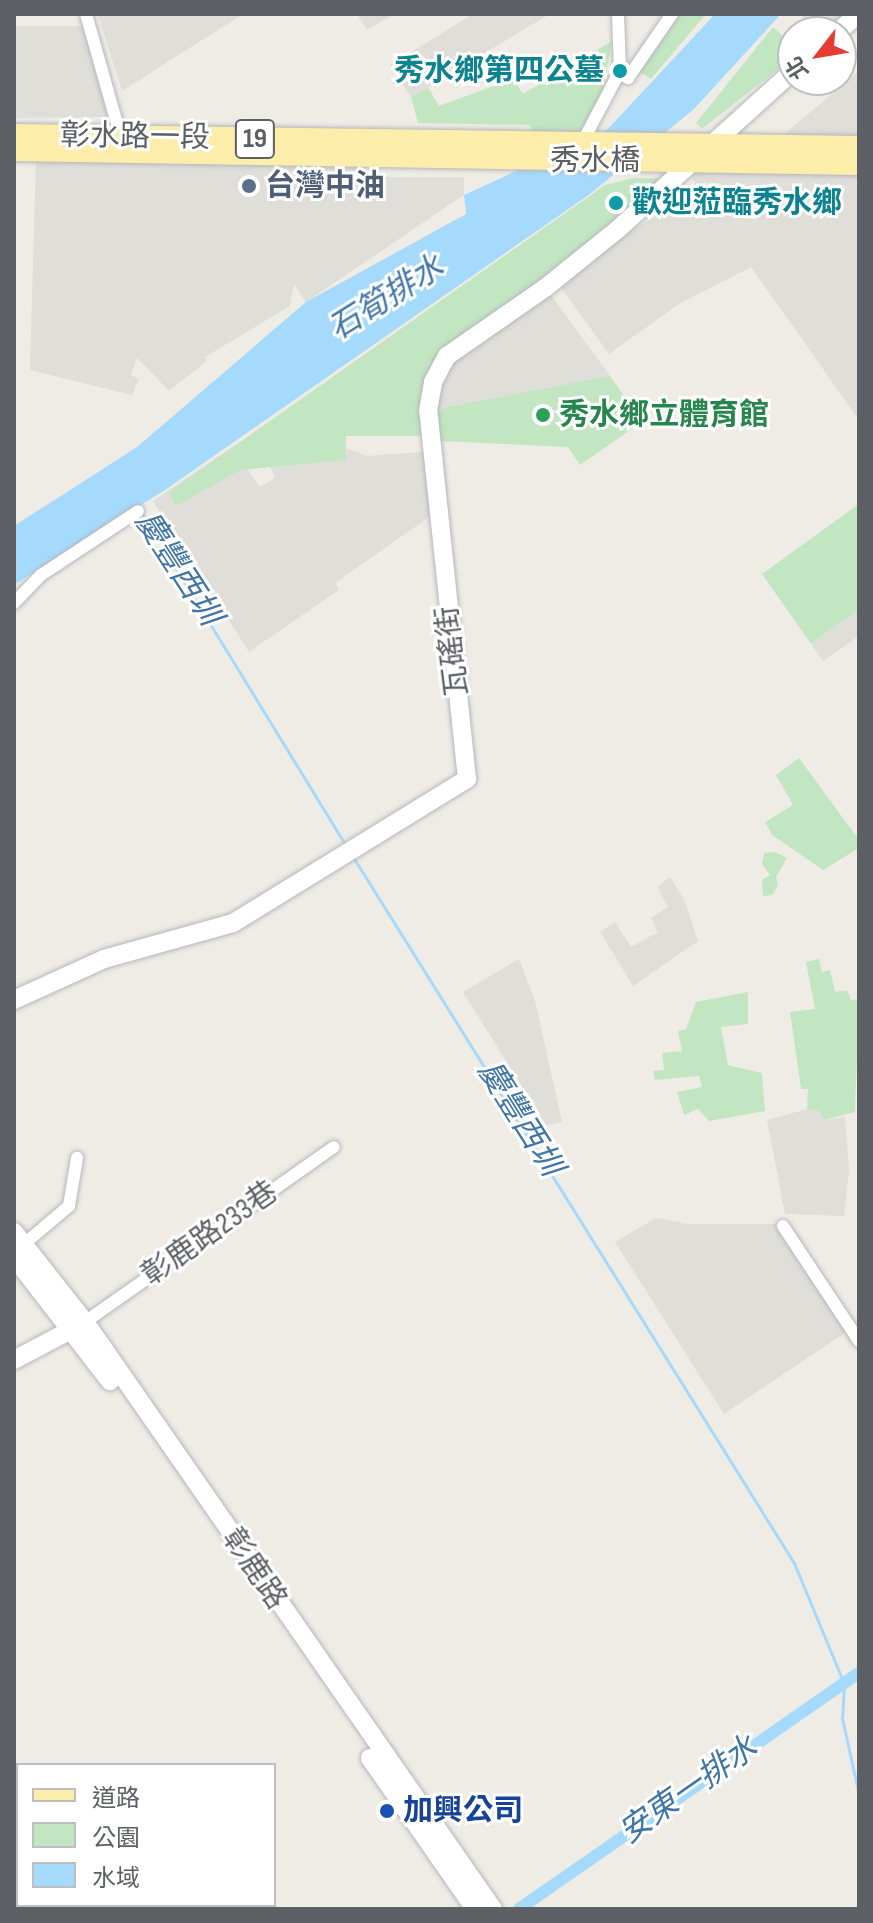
<!DOCTYPE html>
<html>
<head>
<meta charset="utf-8">
<style>
  body { margin:0 }
  #map { position:relative; width:873px; height:1923px; overflow:hidden; background:#efece5; font-family:"Sofia Sans Condensed","Noto Sans TC",sans-serif }
  div>[style] { position:absolute }
  [style*='--x'] { left:calc(var(--x)*1px); top:calc(var(--y)*1px); width:calc(var(--w)*1px); rotate:calc(var(--a)*1deg) }
  .industrial>* { inset:0; background:#e0ded9 }
  .green>* { inset:0; background:#c3e6c2 }
  .water>* { inset:0; background:#a6dafd }
  .stream>* { height:3px; margin:-1.5px; padding:0 1.5px; transform-origin:1.5px; border-radius:1.5px; background:#a6dafd }
  .canal>* { height:12px; margin:-6px; padding:0 6px; transform-origin:6px; border-radius:6px; background:#a6dafd }
  .roads { filter:drop-shadow(0 0 2px #b5b7bb) drop-shadow(0 0 2px #b5b7bb) }
  .street>* { height:12px; margin:-6px; padding:0 6px; transform-origin:6px; border-radius:6px; background:#fff }
  .secondary>* { height:18px; margin:-9px; padding:0 9px; transform-origin:9px; border-radius:9px; background:#fff }
  .primary>* { height:20px; margin:-10px; padding:0 10px; transform-origin:10px; border-radius:10px; background:#fdedab }
  .dots>* { width:22px; height:22px; translate:-50% -50%; box-sizing:border-box; border:4px solid #fff; border-radius:50% }
  span { translate:-50% -50%; white-space:nowrap; text-align:center; line-height:1.15; -webkit-text-stroke:6px #fff; paint-order:stroke }
  .shield-label span { padding:2px 6px; background:#fff; border:2px solid; border-radius:6px; -webkit-text-stroke-width:0 }
  .shield-label { font-size:28px; color:#5c6065; font-weight:700 }
  .culture-label { font-size:30px; color:#0d838f; font-weight:700 }
  .right { translate:-100% -50%; text-align:right }
  .left { translate:0 -50%; text-align:left }
  .street-label { font-size:30px; color:#5c6065 }
  .service-label { font-size:30px; color:#4e5e75; font-weight:700 }
  .leisure-label { font-size:30px; color:#27864d; font-weight:700 }
  .transit-label { font-size:30px; color:#164399; font-weight:700 }
  .water-label { font-size:32px; color:#4075a7; font-style:italic }
  .frame { position:absolute; inset:0; border:16px solid #5c6065; pointer-events:none }
  .legend { position:absolute; left:16px; top:1763px; width:260px; height:144px; box-sizing:border-box; background:#fff; border:2px solid #bebfc1; margin:0; padding:10px 14px; list-style:none; font-size:24px; color:#5c6065 }
  .legend li { display:flex; align-items:center; gap:16px; height:40px }
  .legend b { width:40px; border:2px solid #bebfc1 }
  .north { position:absolute; left:777px; top:16px; width:80px; height:80px; box-sizing:border-box; background:#fff; border:2px solid #bebfc1; border-radius:50%; rotate:239deg; font-size:22px; font-weight:700; line-height:32px; text-align:center; color:#5c6065 }
  .north::after { content:''; display:block; margin:auto; width:28px; height:36px; background:#e63c33; clip-path:polygon(50% 0,100% 100%,50% 72%,0 100%) }
</style>
</head>
<body>
<div id="map">
  <div class="industrial">
    <div style="clip-path:polygon(98px 14px,243px 14px,122px 91px)"></div>
    <div style="clip-path:polygon(357px 14px,394px 14px,367px 30px)"></div>
    <div style="clip-path:polygon(473px 14px,550px 14px,411px 97px,390px 65px)"></div>
    <div style="clip-path:polygon(846px 14px,826px 32px,803px 32px,802px 14px)"></div>
    <div style="clip-path:polygon(14px 26px,89px 26px,114px 117px,14px 118px)"></div>
    <div style="clip-path:polygon(859px 71px,859px 144px,775px 142px)"></div>
    <div style="clip-path:polygon(36px 155px,353px 164px,361px 180px,376px 183px,378px 177px,464px 177px,464px 195px,306px 302px,294px 284px,290px 306px,205px 357px,207px 361px,169px 391px,137px 358px,131px 375px,139px 379px,132px 395px,30px 370px)"></div>
    <div style="clip-path:polygon(690px 169px,859px 170px,859px 420px,751px 267px,679px 304px,609px 354px,557px 282px,628px 232px,698px 192px)"></div>
    <div style="clip-path:polygon(546px 288px,610px 376px,437px 413px,442px 366px)"></div>
    <div style="clip-path:polygon(232px 447px,260px 487px,275px 478px,270px 467px,285px 457px,350px 449px,367px 456px,423px 452px,432px 515px,335px 583px,339px 590px,249px 652px,153px 501px)"></div>
    <div style="clip-path:polygon(859px 609px,859px 636px,823px 661px,811px 644px)"></div>
    <div style="clip-path:polygon(670px 877px,685px 901px,698px 941px,633px 986px,600px 932px,615px 922px,631px 947px,658px 932px,651px 918px,668px 907px,657px 887px)"></div>
    <div style="clip-path:polygon(519px 959px,535px 1001px,562px 1122px,546px 1125px,463px 992px)"></div>
    <div style="clip-path:polygon(807px 1109px,819px 1111px,824px 1120px,845px 1117px,849px 1170px,844px 1216px,785px 1214px,767px 1120px)"></div>
    <div style="clip-path:polygon(656px 1218px,689px 1224px,777px 1224px,848px 1331px,724px 1414px,615px 1242px)"></div>
  </div>
  <div class="green">
    <div style="clip-path:polygon(680px 14px,706px 14px,651px 79px,640px 72px)"></div>
    <div style="clip-path:polygon(773px 27px,793px 45px,793px 57px,702px 129px,696px 123px)"></div>
    <div style="clip-path:polygon(612px 41px,603px 90px,579px 139px,536px 138px,530px 125px,418px 123px,411px 97px,428px 87px,439px 106px,513px 79px,523px 94px)"></div>
    <div style="clip-path:polygon(633px 178px,680px 179px,447px 349px,424px 436px,346px 436px,346px 460px,240px 470px,176px 506px,169px 492px,605px 185px)"></div>
    <div style="clip-path:polygon(610px 376px,642px 422px,580px 465px,568px 447px,440px 441px,437px 413px,448px 407px)"></div>
    <div style="clip-path:polygon(859px 504px,859px 609px,811px 644px,762px 574px)"></div>
    <div style="clip-path:polygon(799px 758px,859px 840px,859px 848px,823px 870px,772px 835px,765px 822px,793px 805px,776px 775px)"></div>
    <div style="clip-path:polygon(775px 852px,787px 858px,776px 877px,778px 886px,772px 895px,763px 896px,762px 880px,770px 875px,762px 864px,764px 853px)"></div>
    <div style="clip-path:polygon(819px 959px,822px 972px,830px 970px,835px 992px,847px 990px,851px 1000px,859px 999px,855px 1112px,824px 1120px,819px 1111px,807px 1109px,808px 1089px,801px 1089px,790px 1012px,815px 1009px,806px 962px)"></div>
    <div style="clip-path:polygon(748px 992px,748px 1024px,721px 1027px,728px 1065px,762px 1073px,765px 1111px,709px 1121px,698px 1109px,684px 1115px,677px 1092px,702px 1087px,699px 1076px,655px 1080px,653px 1071px,664px 1070px,662px 1053px,682px 1051px,678px 1031px,686px 1029px,696px 1002px)"></div>
  </div>
  <div class="water">
    <div style="clip-path:polygon(715px 14px,781px 14px,694px 109px,590px 194px,165px 490px,14px 585px,14px 526px,137px 447px,306px 302px,466px 214px,464px 195px,608px 129px)"></div>
  </div>
  <div class="stream">
    <div style="--x:142;--y:513;--w:388;--a:58.5"></div>
    <div style="--x:353;--y:857;--w:832;--a:58.01"></div>
    <div style="--x:794;--y:1563;--w:131;--a:67.5"></div>
    <div style="--x:844;--y:1684;--w:34;--a:93"></div>
    <div style="--x:842;--y:1718;--w:79;--a:77.6"></div>
  </div>
  <div class="canal">
    <div style="--x:519;--y:1909;--w:414;--a:-34.8"></div>
  </div>
  <div class="roads">
    <div class="street">
      <div style="--x:86;--y:14;--w:132;--a:74.2"></div>
      <div style="--x:620;--y:71;--w:11;--a:41"></div>
      <div style="--x:628;--y:78;--w:78;--a:-55.5"></div>
      <div style="--x:582;--y:143;--w:81;--a:-62.2"></div>
      <div style="--x:620;--y:71;--w:57;--a:-92"></div>
      <div style="--x:14;--y:603;--w:39;--a:-46"></div>
      <div style="--x:41;--y:575;--w:116;--a:-33.4"></div>
      <div style="--x:783;--y:1226;--w:138;--a:56.5"></div>
      <div style="--x:24;--y:1244;--w:59;--a:-40.2"></div>
      <div style="--x:69;--y:1206;--w:49;--a:-80.5"></div>
      <div style="--x:85;--y:1322;--w:304;--a:-35.1"></div>
    </div>
    <div class="secondary">
      <div style="--x:838;--y:32;--w:27;--a:-42"></div>
      <div style="--x:14;--y:1000;--w:99;--a:-24.5"></div>
      <div style="--x:104;--y:959;--w:134;--a:-15.6"></div>
      <div style="--x:233;--y:923;--w:275;--a:-31.6"></div>
      <div style="--x:467;--y:779;--w:370;--a:-96"></div>
      <div style="--x:428;--y:411;--w:29;--a:-80"></div>
      <div style="--x:433;--y:382;--w:30;--a:-62"></div>
      <div style="--x:447;--y:356;--w:119;--a:-34.8"></div>
      <div style="--x:545;--y:288;--w:92;--a:-38.9"></div>
      <div style="--x:617;--y:230;--w:237;--a:-42.1"></div>
      <div style="--x:14;--y:1232;--w:115;--a:51.7"></div>
      <div style="--x:85;--y:1322;--w:715;--a:55.2"></div>
      <div style="--x:14;--y:1257;--w:157;--a:52.3"></div>
      <div style="--x:14;--y:1360;--w:77;--a:-27.9"></div>
      <div style="--x:370;--y:1758;--w:184;--a:55.2"></div>
    </div>
    <div class="primary">
      <div style="--x:14;--y:134;--w:845;--a:0.81"></div>
      <div style="--x:14;--y:151;--w:845;--a:0.95"></div>
    </div>
  </div>
  <div class="dots">
    <div style="left:620px;top:71px;background:#0f9aa8"></div>
    <div style="left:249px;top:186px;background:#5c6f8a"></div>
    <div style="left:616px;top:203px;background:#0f9aa8"></div>
    <div style="left:543px;top:415px;background:#2e9e5b"></div>
    <div style="left:387px;top:1811px;background:#1a4fb4"></div>
  </div>
  <div class="shield-label">
    <span style="left:255px;top:139px">19</span>
  </div>
  <div class="culture-label">
    <span class="right" style="left:604px;top:71px">秀水鄉第四公墓</span>
    <span class="left" style="left:632px;top:203px">歡迎蒞臨秀水鄉</span>
  </div>
  <div class="street-label">
    <span style="left:135px;top:137px;rotate:1deg">彰水路一段</span>
    <span style="left:595px;top:161px">秀水橋</span>
    <span style="left:453px;top:651px;rotate:-97deg">瓦磘街</span>
    <span style="left:210px;top:1234px;rotate:-35deg">彰鹿路233巷</span>
    <span style="left:254px;top:1569px;rotate:56deg">彰鹿路</span>
  </div>
  <div class="service-label">
    <span class="left" style="left:265px;top:186px">台灣中油</span>
  </div>
  <div class="leisure-label">
    <span class="left" style="left:559px;top:415px">秀水鄉立體育館</span>
  </div>
  <div class="transit-label">
    <span class="left" style="left:403px;top:1811px">加興公司</span>
  </div>
  <div class="water-label">
    <span style="left:387px;top:299px;rotate:-32deg">石筍排水</span>
    <span style="left:177px;top:569px;rotate:57deg">慶豐西圳</span>
    <span style="left:519px;top:1119px;rotate:58deg">慶豐西圳</span>
    <span style="left:689px;top:1791px;rotate:-35deg">安東一排水</span>
  </div>
  <div class="frame"></div>
  <ul class="legend">
  <li><b style="height:10px;background:#fdedab"></b>道路</li>
  <li><b style="height:22px;background:#c3e6c2"></b>公園</li>
  <li><b style="height:22px;background:#a6dafd"></b>水域</li>
  </ul>
  <div class="north">北</div>
</div>
</body>
</html>
